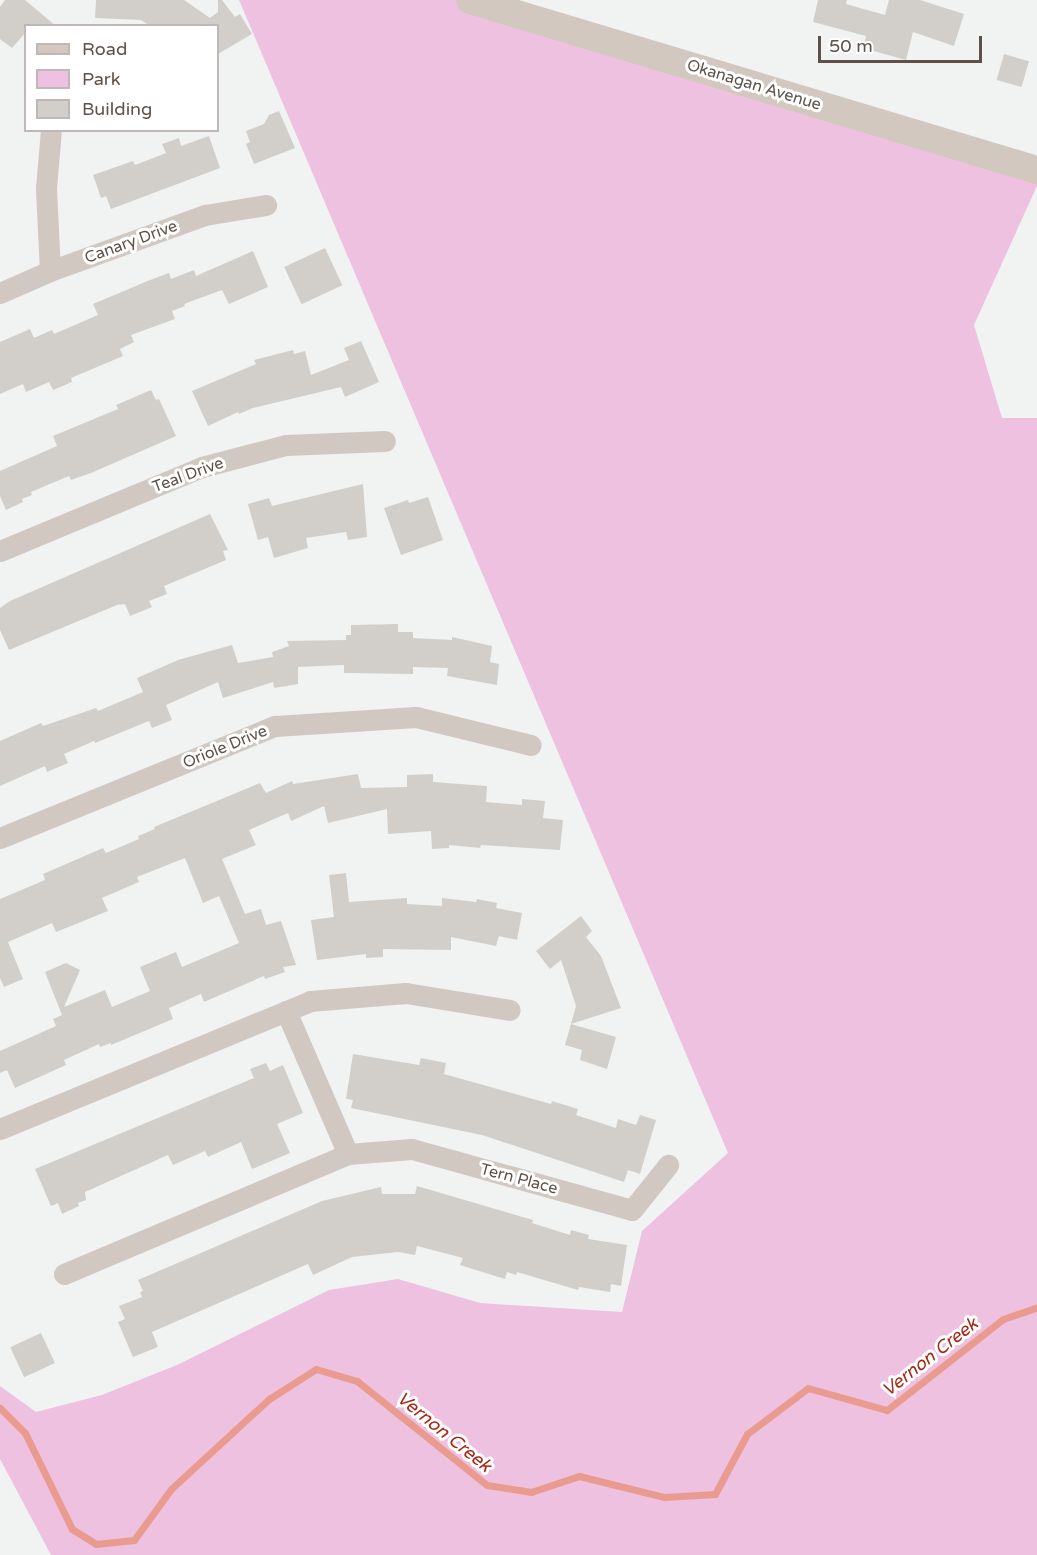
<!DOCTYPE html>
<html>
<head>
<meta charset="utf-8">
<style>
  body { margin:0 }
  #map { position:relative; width:1037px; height:1555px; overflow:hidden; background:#f0f3f2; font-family:"Varela Round",sans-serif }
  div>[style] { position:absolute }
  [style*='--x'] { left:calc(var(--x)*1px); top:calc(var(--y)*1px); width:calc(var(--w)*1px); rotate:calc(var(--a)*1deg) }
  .green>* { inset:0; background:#eec1e0 }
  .stream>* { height:7px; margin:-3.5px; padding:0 3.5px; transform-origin:3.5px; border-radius:3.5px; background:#e99b90 }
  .building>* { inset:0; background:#d2cfca; transform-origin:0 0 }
  .street>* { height:21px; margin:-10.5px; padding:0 10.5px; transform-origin:10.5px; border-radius:10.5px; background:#d1c8c1 }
  .secondary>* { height:28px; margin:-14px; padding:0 14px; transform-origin:14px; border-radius:14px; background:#d3c8bf }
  span { translate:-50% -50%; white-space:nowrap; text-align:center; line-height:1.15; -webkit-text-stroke:6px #fff; paint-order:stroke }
  .street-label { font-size:16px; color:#5d5149 }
  .water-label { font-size:18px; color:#a72511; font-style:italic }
  .legend { position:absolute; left:24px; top:24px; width:195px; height:108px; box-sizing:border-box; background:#fff; border:2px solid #beb9b6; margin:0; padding:8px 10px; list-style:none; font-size:18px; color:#5d5149 }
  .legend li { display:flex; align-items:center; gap:12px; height:30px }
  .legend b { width:30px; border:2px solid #beb9b6 }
  .scale { position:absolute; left:818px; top:36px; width:164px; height:27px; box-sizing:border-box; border:3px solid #5d5149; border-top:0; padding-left:8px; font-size:18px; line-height:21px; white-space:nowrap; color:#5d5149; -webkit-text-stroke:4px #fff; paint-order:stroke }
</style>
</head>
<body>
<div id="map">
  <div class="green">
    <div style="clip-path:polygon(239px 0,462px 0,1037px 172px,1037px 186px,974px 325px,1002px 418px,1037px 418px,1037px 1555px,51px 1555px,0 1459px,0 1386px,36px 1412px,102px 1395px,177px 1365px,329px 1290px,398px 1279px,480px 1303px,622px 1312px,642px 1231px,728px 1153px)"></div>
  </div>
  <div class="stream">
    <div style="--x:0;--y:1408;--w:35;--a:45"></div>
    <div style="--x:25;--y:1433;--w:107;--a:63.9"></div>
    <div style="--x:72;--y:1529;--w:28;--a:32"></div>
    <div style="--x:96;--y:1544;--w:38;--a:-6"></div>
    <div style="--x:134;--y:1540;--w:63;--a:-54"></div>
    <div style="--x:171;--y:1489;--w:133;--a:-42.6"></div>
    <div style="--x:269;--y:1399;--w:56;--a:-32.6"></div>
    <div style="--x:316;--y:1369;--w:43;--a:16.3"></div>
    <div style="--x:357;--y:1381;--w:166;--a:38.7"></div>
    <div style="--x:487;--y:1485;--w:45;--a:9"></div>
    <div style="--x:531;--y:1492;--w:51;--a:-18.4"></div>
    <div style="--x:579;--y:1476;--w:88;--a:13.9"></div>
    <div style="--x:664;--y:1497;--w:51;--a:-3.4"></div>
    <div style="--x:715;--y:1494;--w:68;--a:-61.9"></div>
    <div style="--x:747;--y:1434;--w:76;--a:-37"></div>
    <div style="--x:808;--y:1388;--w:82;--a:15.6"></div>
    <div style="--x:887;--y:1410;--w:147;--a:-38.1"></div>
    <div style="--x:1003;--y:1319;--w:36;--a:-19"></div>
  </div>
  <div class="building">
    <div style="clip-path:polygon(5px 0,25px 0,56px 26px,26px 26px,26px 32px,12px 48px,0 39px,0 7px)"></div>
    <div style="clip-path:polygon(96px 0,184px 0,210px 18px,218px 12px,218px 0,222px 0,235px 17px,240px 14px,252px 34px,218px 54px,218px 26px,150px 26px,141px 20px,95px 18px)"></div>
    <div style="clip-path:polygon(818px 0,847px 0,846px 4px,885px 15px,889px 0,920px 0,964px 14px,954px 46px,913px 32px,906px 60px,863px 48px,866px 36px,813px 22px)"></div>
    <div style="left:1004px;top:54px;width:26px;height:27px;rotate:16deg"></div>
    <div style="clip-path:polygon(279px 111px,295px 148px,254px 164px,246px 144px,250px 142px,246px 131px,264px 124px,269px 115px)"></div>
    <div style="clip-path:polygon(209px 136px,220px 168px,111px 209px,106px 196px,101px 198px,93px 175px,133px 161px,135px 165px,166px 153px,162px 144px,179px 138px,181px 146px)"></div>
    <div style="left:325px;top:248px;width:41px;height:45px;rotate:65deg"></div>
    <div style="clip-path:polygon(253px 251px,268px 287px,229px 304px,222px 290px,184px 304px,185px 306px,172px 311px,175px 319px,131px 335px,134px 342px,120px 349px,123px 356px,71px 378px,72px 382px,53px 390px,49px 382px,26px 392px,23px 384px,0 394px,0 342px,30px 329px,34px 338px,52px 330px,54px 334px,98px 315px,93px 304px,150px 280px,169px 273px,171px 279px,194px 270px,196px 276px)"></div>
    <div style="clip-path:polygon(361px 341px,379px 382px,345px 397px,341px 387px,253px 408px,239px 414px,238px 412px,208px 426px,192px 391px,256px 364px,254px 360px,293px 350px,294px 354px,305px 351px,311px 375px,349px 360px,344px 348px)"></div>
    <div style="clip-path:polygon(151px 390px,156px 400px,159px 399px,176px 436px,91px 473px,71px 480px,69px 476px,31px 492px,32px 495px,22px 499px,23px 502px,6px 510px,0 496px,0 471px,57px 446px,53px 436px,118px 409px,116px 405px)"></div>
    <div style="clip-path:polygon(363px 484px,367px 537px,348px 540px,346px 532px,306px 538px,308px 548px,274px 558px,268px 537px,258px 540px,248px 504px,269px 498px,272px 506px)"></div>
    <div style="clip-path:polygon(428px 497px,443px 540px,401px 555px,384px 508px,408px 500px,409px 503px)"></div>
    <div style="clip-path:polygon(210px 514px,228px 550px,223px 551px,226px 560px,164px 586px,167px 594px,149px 601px,152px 607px,130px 616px,125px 604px,117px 605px,9px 650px,0 630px,0 608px,10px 601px)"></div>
    <div style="clip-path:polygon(398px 624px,398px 632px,413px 632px,413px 638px,452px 640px,452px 637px,492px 646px,490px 662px,499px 664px,497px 685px,447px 676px,448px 668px,413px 667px,413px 674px,344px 673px,344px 665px,298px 667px,298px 684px,274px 688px,273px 682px,223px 698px,218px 682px,166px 705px,172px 720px,152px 728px,149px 721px,95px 743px,94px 741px,64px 754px,68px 763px,47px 772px,45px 766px,0 786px,0 741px,41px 723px,43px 726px,96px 708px,98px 711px,143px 692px,137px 678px,178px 660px,232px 645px,238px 663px,273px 657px,272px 652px,289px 646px,287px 641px,346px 640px,346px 635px,351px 635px,351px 625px)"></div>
    <div style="clip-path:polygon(358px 774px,361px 788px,407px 787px,407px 775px,433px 774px,433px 782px,487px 786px,486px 802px,522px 805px,522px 799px,545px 801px,543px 818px,563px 820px,560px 850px,481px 845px,480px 848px,449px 845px,449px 848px,432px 849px,431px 831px,388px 834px,387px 809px,328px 823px,324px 806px,291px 821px,288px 813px,249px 830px,256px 845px,222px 859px,245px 914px,261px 909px,266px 925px,281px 921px,296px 965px,283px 967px,285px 972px,265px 979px,264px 976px,204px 1002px,201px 994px,169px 1008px,173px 1019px,111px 1045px,111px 1043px,100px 1047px,99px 1044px,64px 1060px,66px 1065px,15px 1088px,7px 1070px,0 1073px,0 1051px,56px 1026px,53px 1019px,62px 1015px,45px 972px,66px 963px,80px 970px,64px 1007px,105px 990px,112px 1007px,150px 991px,140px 967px,176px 952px,182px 967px,239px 943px,219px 896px,203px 903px,185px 858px,137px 877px,139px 882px,102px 898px,108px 911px,56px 932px,52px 923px,8px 942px,23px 979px,4px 987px,0 978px,0 899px,45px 880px,43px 874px,103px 848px,106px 853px,139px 839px,138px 836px,155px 829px,154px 827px,260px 783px,266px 793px,292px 781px,293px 784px)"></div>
    <div style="clip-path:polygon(346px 873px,349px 902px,407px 898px,407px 904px,442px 906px,442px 898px,476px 902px,477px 899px,497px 903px,496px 908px,522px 913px,517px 940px,499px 936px,496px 946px,451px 937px,451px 950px,383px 949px,383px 957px,366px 958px,366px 954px,317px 960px,311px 920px,334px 917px,329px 875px)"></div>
    <div style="clip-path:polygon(581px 916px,592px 931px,586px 937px,601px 956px,621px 1008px,571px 1024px,576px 1006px,561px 960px,550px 969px,536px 951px)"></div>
    <div style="clip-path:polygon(571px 1024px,616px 1037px,607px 1069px,580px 1060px,582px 1050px,565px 1045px)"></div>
    <div style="clip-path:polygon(353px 1054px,419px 1065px,421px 1058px,446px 1063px,444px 1074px,551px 1104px,552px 1101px,578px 1109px,576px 1115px,616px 1128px,618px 1119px,636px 1125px,640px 1115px,656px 1120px,640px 1174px,628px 1170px,624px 1182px,482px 1135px,351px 1108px,353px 1100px,346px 1099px)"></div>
    <div style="clip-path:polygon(266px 1063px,270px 1071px,283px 1065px,303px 1113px,277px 1124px,290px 1153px,252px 1169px,241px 1142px,208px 1157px,205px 1151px,173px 1165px,168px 1155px,85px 1192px,86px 1200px,78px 1203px,79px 1206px,62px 1214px,58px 1203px,51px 1206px,35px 1169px,254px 1078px,250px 1069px)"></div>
    <div style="clip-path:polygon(417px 1186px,533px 1220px,532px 1223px,570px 1235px,571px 1230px,589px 1235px,588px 1239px,627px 1245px,621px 1286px,611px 1284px,610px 1292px,579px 1287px,578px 1290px,517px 1272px,516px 1275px,507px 1272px,505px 1279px,460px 1265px,463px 1258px,417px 1246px,415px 1255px,398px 1252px,352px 1257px,313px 1275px,308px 1264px,152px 1332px,158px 1347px,133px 1357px,118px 1322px,125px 1319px,119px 1306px,142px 1297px,140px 1292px,143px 1291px,138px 1280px,322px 1201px,381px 1187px,382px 1194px,415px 1194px)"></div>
    <div style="left:41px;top:1333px;width:33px;height:34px;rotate:65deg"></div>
  </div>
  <div class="street">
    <div style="--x:50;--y:271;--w:83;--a:-92.8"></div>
    <div style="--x:46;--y:188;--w:58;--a:-85.1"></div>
    <div style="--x:0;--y:293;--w:55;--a:-23.7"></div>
    <div style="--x:50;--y:271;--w:165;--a:-19.9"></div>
    <div style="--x:205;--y:215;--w:62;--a:-9.3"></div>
    <div style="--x:0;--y:551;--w:219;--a:-22.6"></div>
    <div style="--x:202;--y:467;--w:87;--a:-14.7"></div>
    <div style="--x:286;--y:445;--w:99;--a:-2.3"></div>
    <div style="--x:0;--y:838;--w:297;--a:-22.2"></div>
    <div style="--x:275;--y:726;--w:141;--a:-3.7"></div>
    <div style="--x:416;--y:717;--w:118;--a:13.7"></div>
    <div style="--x:286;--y:1011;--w:156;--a:66.6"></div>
    <div style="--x:0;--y:1129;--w:335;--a:-22.4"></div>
    <div style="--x:310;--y:1001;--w:96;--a:-4.8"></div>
    <div style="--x:406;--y:993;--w:105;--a:9.3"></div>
    <div style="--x:64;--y:1274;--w:308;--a:-22.9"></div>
    <div style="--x:348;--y:1154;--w:64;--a:-4.5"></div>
    <div style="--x:412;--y:1149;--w:228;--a:15.5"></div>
    <div style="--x:632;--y:1210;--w:58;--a:-51.3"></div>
  </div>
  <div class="secondary">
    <div style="--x:470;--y:0;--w:592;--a:16.69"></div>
  </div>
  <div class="street-label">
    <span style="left:754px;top:85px;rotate:17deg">Okanagan Avenue</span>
    <span style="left:131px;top:242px;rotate:-20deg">Canary Drive</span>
    <span style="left:188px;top:475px;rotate:-20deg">Teal Drive</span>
    <span style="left:225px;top:747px;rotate:-22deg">Oriole Drive</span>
    <span style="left:519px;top:1179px;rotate:15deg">Tern Place</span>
  </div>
  <div class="water-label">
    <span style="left:930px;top:1357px;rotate:-38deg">Vernon Creek</span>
    <span style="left:444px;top:1432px;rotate:39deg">Vernon Creek</span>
  </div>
  <ul class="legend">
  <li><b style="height:8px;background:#d3c8bf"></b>Road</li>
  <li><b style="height:16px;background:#eec1e0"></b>Park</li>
  <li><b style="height:16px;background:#d2cfca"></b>Building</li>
  </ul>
  <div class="scale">50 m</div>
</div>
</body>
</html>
